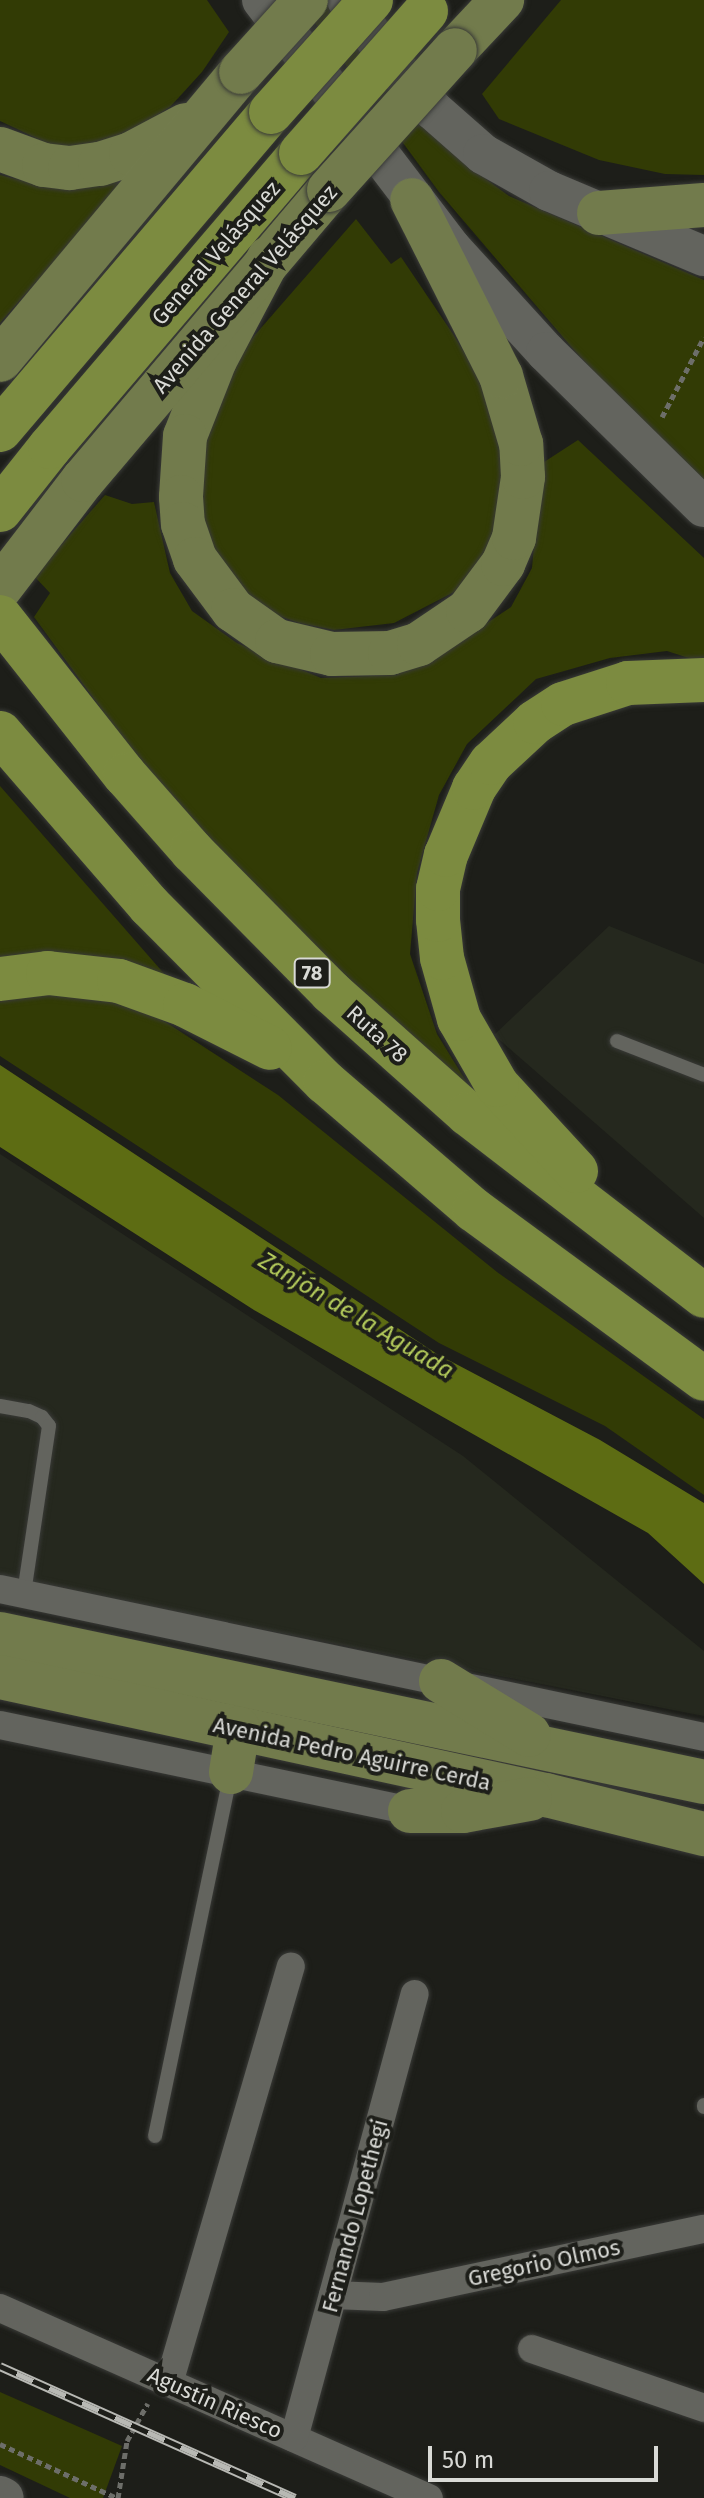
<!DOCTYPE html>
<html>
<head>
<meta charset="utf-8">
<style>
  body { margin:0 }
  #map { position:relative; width:704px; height:2498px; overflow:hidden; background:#1d1e19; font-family:"Fira Sans",sans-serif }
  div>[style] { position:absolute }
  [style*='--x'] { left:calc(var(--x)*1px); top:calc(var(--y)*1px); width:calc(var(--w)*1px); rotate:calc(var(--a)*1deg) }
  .built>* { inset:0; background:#25281e }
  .green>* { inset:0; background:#323b05 }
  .water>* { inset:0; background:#5d6c13 }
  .path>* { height:5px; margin-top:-2.5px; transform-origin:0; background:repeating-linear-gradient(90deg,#6d6e69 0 6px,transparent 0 10px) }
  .roads { filter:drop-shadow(0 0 2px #393a37) drop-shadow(0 0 2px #393a37) }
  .lane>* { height:14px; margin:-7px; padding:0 7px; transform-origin:7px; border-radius:7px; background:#63645e }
  .street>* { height:28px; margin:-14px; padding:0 14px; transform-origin:14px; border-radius:14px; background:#63645e }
  .secondary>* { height:40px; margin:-20px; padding:0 20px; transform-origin:20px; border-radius:20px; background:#63645e }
  .primary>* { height:44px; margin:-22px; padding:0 22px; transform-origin:22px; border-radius:22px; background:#727b4c }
  .highway>* { height:44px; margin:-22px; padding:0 22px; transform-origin:22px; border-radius:22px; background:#7c8b40 }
  .rail>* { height:9px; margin-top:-4.5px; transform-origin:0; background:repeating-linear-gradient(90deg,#1d1e19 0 18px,#b8b9b4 0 36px); box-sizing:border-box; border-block:2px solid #b8b9b4 }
  .bridges { filter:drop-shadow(0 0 2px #393a37) drop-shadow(0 0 2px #393a37) }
  .primary-bridge>* { height:44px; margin:-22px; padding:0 22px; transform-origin:22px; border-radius:22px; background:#727b4c }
  .highway-bridge>* { height:44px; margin:-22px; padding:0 22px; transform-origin:22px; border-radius:22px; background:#7c8b40 }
  span { translate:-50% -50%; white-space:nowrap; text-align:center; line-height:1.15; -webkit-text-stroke:8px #1d1e19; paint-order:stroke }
  .shield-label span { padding:2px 6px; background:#1d1e19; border:2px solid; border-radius:6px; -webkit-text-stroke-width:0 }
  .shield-label { font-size:20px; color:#d9dad6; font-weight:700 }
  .street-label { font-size:22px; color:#d9dad6 }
  .water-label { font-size:24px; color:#b4cb5b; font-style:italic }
  .scale { position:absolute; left:428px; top:2446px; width:230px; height:36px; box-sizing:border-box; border:4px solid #d9dad6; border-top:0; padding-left:10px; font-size:24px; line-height:28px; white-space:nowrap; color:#d9dad6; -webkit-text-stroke:6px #1d1e19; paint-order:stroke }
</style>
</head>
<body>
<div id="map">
  <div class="built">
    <div style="clip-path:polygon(609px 926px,704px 964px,704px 1218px,494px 1035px)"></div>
    <div style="clip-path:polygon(0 1154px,463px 1456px,704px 1651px,704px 1716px,0 1578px)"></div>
  </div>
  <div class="green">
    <div style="clip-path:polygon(0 0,207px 0,229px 32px,202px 72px,170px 107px,105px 148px,82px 149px,49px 144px,0 121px)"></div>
    <div style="clip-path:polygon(298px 0,331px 0,463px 162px,509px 196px,704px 280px,704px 488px,574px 350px,439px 192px)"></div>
    <div style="clip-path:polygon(561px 0,704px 0,704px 175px,665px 174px,599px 160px,499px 119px,482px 94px)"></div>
    <div style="clip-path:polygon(149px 154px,0 323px,0 175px,57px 189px,88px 183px)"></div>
    <div style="clip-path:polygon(356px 219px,391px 264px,401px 257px,453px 334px,481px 380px,504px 447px,494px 546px,458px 590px,394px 623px,334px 630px,299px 623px,274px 614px,245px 593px,204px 544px,197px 441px,247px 344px)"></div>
    <div style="clip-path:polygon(578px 440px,704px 558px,704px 663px,667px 651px,610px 658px,536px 679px,467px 744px,439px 795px,417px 873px,410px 954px,437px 1034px,477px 1099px,317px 958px,140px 762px,34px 617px,50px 593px,34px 576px,105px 495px,132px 504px,154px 502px,170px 573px,192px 611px,237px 643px,321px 678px,396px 675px,458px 642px,511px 607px,532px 568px,541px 464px)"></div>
    <div style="clip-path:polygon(0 786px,167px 977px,0 964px)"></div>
    <div style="clip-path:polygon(85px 989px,164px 1021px,278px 1095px,497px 1272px,704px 1419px,704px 1495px,605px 1426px,439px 1343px,0 1056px,0 994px)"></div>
    <div style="clip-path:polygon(0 2392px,122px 2446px,103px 2498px,70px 2498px,0 2465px)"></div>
  </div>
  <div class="water">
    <div style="clip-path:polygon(0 1065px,437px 1354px,600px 1440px,704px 1503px,704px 1584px,648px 1533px,254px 1310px,0 1147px)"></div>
  </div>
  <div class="path">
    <div style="--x:662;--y:417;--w:90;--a:-62.3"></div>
    <div style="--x:0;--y:2444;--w:129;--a:24.8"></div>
    <div style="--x:118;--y:2498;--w:58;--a:-81"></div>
    <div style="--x:127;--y:2441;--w:43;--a:-61.1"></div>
  </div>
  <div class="roads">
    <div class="lane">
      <div style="--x:617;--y:1041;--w:93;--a:21.3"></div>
      <div style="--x:0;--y:1406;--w:29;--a:10"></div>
      <div style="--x:29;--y:1411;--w:14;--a:25"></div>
      <div style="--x:42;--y:1417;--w:11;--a:52"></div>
      <div style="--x:49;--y:1426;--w:170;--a:98.5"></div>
      <div style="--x:704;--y:2107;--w:2;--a:-90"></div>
      <div style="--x:155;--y:2136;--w:367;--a:-78.2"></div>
    </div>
    <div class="street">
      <div style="--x:0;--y:1589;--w:719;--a:11.87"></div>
      <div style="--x:0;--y:1725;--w:419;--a:11.8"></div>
      <div style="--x:333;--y:2295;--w:50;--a:2.3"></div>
      <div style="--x:383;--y:2297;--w:328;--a:-12"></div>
      <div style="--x:0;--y:2308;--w:469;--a:23.9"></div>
      <div style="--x:532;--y:2349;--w:182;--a:18.9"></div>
      <div style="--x:169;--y:2383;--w:434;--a:-73.7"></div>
      <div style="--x:294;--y:2438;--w:460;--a:-74.8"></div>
    </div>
    <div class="secondary">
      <div style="--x:262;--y:0;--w:312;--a:52.7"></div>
      <div style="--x:451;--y:248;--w:141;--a:47.6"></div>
      <div style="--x:546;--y:352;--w:221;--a:44.5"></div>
      <div style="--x:347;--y:0;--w:84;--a:54.2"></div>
      <div style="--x:396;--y:68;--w:56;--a:48.6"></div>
      <div style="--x:433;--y:110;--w:67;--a:41.3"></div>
      <div style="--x:483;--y:154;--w:76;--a:29.3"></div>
      <div style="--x:549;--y:191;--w:168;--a:22.8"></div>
      <div style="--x:0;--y:2496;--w:4;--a:27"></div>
    </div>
    <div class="primary">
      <div style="--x:455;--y:50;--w:69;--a:-46.8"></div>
      <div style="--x:0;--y:149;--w:47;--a:20"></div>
      <div style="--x:44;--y:165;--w:26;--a:7"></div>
      <div style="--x:70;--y:168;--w:30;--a:-8"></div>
      <div style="--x:100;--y:164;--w:33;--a:-18"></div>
      <div style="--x:131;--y:154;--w:62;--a:-27.8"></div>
      <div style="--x:599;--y:213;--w:105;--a:-4.4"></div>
      <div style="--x:269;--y:258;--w:115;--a:117.9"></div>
      <div style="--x:215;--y:360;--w:82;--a:111.5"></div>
      <div style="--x:185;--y:436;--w:61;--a:93.8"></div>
      <div style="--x:181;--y:497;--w:27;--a:86"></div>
      <div style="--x:183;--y:524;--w:37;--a:71"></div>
      <div style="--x:195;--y:559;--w:64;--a:53.3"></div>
      <div style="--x:233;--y:610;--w:54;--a:35.2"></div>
      <div style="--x:277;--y:641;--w:57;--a:13.3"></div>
      <div style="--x:332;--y:654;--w:58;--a:-1"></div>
      <div style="--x:390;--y:653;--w:30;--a:-17"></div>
      <div style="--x:419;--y:644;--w:59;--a:-34"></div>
      <div style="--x:468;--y:611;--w:59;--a:-53.3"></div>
      <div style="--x:503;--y:564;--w:28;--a:-67"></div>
      <div style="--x:514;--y:538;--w:62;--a:-81.6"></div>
      <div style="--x:523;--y:477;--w:33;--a:-93"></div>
      <div style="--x:521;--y:444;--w:71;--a:-106.4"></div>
      <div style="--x:501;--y:376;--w:197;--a:-116.8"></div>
      <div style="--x:0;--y:360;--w:376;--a:-50.1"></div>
      <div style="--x:0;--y:588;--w:136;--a:-52.5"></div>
      <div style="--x:83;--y:480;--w:380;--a:-49.7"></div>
      <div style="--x:0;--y:1634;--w:719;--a:11.87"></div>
      <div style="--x:0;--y:1677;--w:559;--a:12.2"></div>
      <div style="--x:546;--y:1795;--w:163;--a:13.9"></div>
      <div style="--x:441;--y:1681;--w:103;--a:31.5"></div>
      <div style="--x:231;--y:1772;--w:44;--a:-80.8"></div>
      <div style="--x:410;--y:1811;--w:53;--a:0"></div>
      <div style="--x:463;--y:1811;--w:68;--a:-10.2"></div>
    </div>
    <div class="highway">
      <div style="--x:0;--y:430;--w:418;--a:-49.6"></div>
      <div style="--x:0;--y:510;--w:80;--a:-51.6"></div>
      <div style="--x:50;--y:447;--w:387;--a:-49.5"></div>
      <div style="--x:0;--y:617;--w:201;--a:51.7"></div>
      <div style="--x:125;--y:775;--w:101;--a:48.6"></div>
      <div style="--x:192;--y:851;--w:198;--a:45.4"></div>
      <div style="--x:331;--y:992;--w:183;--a:41.7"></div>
      <div style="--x:468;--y:1114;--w:298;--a:37.6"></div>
      <div style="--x:0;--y:733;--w:229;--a:49.1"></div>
      <div style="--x:150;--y:906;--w:248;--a:45.2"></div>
      <div style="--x:325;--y:1082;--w:196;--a:40.7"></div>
      <div style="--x:474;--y:1210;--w:285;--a:36.3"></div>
      <div style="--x:0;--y:979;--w:48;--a:-7.1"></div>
      <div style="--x:48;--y:973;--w:71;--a:6.4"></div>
      <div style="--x:119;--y:981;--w:70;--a:20"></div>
      <div style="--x:185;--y:1005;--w:95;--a:26.8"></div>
      <div style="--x:576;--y:1171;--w:117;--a:-132.6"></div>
      <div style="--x:497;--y:1085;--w:76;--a:-119.9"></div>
      <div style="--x:459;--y:1019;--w:63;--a:-105.6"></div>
      <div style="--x:442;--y:958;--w:38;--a:-96"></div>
      <div style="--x:438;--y:920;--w:31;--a:-90"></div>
      <div style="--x:438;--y:889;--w:35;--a:-77"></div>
      <div style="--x:446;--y:855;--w:73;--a:-67.3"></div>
      <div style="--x:474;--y:788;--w:30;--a:-56"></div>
      <div style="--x:491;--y:763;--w:60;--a:-43"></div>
      <div style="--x:535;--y:722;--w:33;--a:-33"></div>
      <div style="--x:563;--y:704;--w:68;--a:-17.9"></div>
      <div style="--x:628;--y:683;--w:76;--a:-2.3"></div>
    </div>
  </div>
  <div class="rail">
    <div style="--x:0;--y:2366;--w:323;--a:24.1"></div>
  </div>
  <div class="bridges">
    <div class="primary-bridge">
      <div style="--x:241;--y:72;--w:97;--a:-47.9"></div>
      <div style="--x:329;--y:190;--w:188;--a:-48"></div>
    </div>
    <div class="highway-bridge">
      <div style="--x:271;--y:112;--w:150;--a:-48.2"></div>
      <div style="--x:301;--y:153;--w:189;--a:-48.6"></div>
    </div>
  </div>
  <div class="shield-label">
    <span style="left:312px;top:973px">78</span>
  </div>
  <div class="street-label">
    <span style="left:216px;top:253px;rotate:-49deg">General Velásquez</span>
    <span style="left:245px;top:289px;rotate:-49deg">Avenida General Velásquez</span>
    <span style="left:377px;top:1034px;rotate:42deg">Ruta 78</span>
    <span style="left:352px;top:1754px;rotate:12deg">Avenida Pedro Aguirre Cerda</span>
    <span style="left:355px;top:2216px;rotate:-75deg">Fernando Lopethegi</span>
    <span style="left:544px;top:2263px;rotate:-12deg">Gregorio Olmos</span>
    <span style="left:215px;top:2403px;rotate:24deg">Agustín Riesco</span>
  </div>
  <div class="water-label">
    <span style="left:356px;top:1316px;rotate:31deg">Zanjón de la Aguada</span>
  </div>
  <div class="scale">50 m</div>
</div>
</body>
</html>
